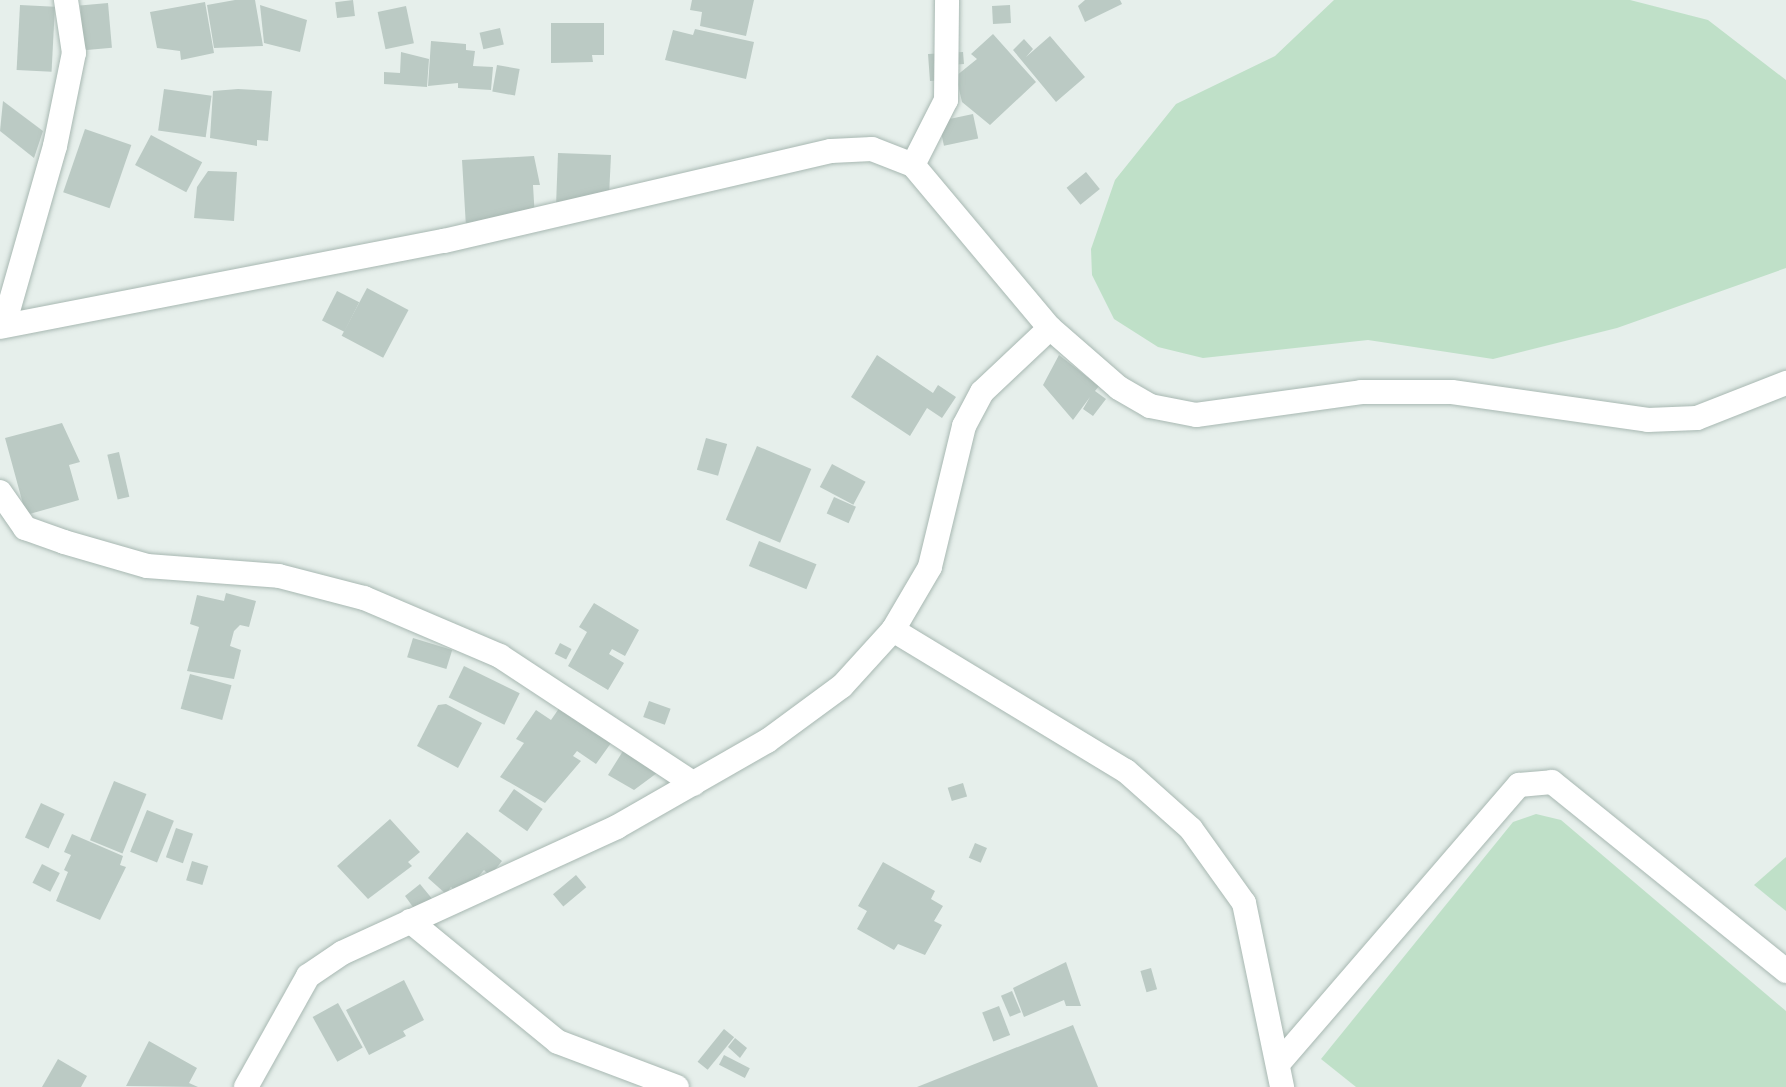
<!DOCTYPE html>
<html>
<head>
<meta charset="utf-8">
<style>
  body { margin:0 }
  #map { position:relative; width:1786px; height:1087px; overflow:hidden; background:#e6efeb; font-family:Jost,sans-serif }
  div>[style] { position:absolute }
  [style*='--x'] { left:calc(var(--x)*1px); top:calc(var(--y)*1px); width:calc(var(--w)*1px); rotate:calc(var(--a)*1deg) }
  .green>* { inset:0; background:#bfe0c8 }
  .building>* { inset:0; background:#bbcac4; transform-origin:0 0 }
  .roads { filter:drop-shadow(0 0 2px #a8b8b2) drop-shadow(0 0 2px #a8b8b2) }
  .minor>* { height:24px; margin:-12px; padding:0 12px; transform-origin:12px; border-radius:12px; background:#fff }
  span { translate:-50% -50%; white-space:nowrap; text-align:center; line-height:1.15; -webkit-text-stroke:7px #f7fbf9; paint-order:stroke }
</style>
</head>
<body>
<div id="map">
  <div class="green">
    <div style="clip-path:polygon(1334px 0,1630px 0,1708px 20px,1786px 80px,1786px 268px,1617px 328px,1493px 359px,1368px 340px,1203px 358px,1158px 347px,1114px 319px,1092px 275px,1091px 249px,1115px 180px,1176px 104px,1275px 56px)"></div>
    <div style="clip-path:polygon(1536px 814px,1561px 820px,1786px 1011px,1786px 1087px,1356px 1087px,1321px 1059px,1513px 822px)"></div>
    <div style="clip-path:polygon(1786px 857px,1786px 911px,1754px 885px)"></div>
  </div>
  <div class="building">
    <div style="clip-path:polygon(235px 0,255px 0,263px 46px,214px 48px,207px 5px)"></div>
    <div style="left:353px;top:0;width:16px;height:18px;rotate:83deg"></div>
    <div style="clip-path:polygon(692px 0,754px 0,746px 36px,700px 26px,702px 12px,690px 10px)"></div>
    <div style="clip-path:polygon(1085px 0,1120px 0,1122px 4px,1085px 22px,1078px 6px)"></div>
    <div style="clip-path:polygon(205px 2px,214px 53px,181px 60px,180px 51px,157px 48px,150px 12px)"></div>
    <div style="left:108px;top:3px;width:45px;height:28px;rotate:85deg"></div>
    <div style="left:20px;top:5px;width:35px;height:65px;rotate:3deg"></div>
    <div style="clip-path:polygon(260px 5px,307px 20px,300px 52px,264px 43px)"></div>
    <div style="left:1010px;top:5px;width:18px;height:18px;rotate:87deg"></div>
    <div style="left:406px;top:6px;width:38px;height:29px;rotate:78deg"></div>
    <div style="clip-path:polygon(551px 23px,604px 23px,604px 55px,592px 55px,593px 62px,551px 63px)"></div>
    <div style="left:500px;top:28px;width:17px;height:21px;rotate:77deg"></div>
    <div style="clip-path:polygon(695px 29px,754px 42px,746px 79px,665px 60px,673px 30px,693px 35px)"></div>
    <div style="clip-path:polygon(993px 34px,1036px 82px,990px 125px,962px 102px,956px 76px,977px 59px,971px 54px)"></div>
    <div style="clip-path:polygon(1050px 36px,1085px 77px,1056px 102px,1013px 50px,1024px 39px,1033px 49px,1026px 57px)"></div>
    <div style="clip-path:polygon(431px 41px,466px 44px,466px 50px,475px 51px,473px 66px,493px 67px,491px 90px,458px 88px,458px 83px,428px 86px)"></div>
    <div style="clip-path:polygon(401px 52px,429px 59px,427px 87px,384px 84px,384px 72px,400px 73px)"></div>
    <div style="clip-path:polygon(963px 52px,964px 64px,949px 65px,950px 80px,930px 81px,928px 54px)"></div>
    <div style="left:497px;top:65px;width:23px;height:27px;rotate:10deg"></div>
    <div style="left:164px;top:89px;width:48px;height:42px;rotate:8deg"></div>
    <div style="clip-path:polygon(238px 89px,272px 91px,268px 141px,257px 140px,257px 146px,210px 138px,213px 91px)"></div>
    <div style="clip-path:polygon(3px 101px,43px 131px,34px 158px,0 131px)"></div>
    <div style="left:973px;top:114px;width:25px;height:35px;rotate:78deg"></div>
    <div style="left:85px;top:129px;width:49px;height:67px;rotate:19deg"></div>
    <div style="left:151px;top:135px;width:58px;height:34px;rotate:28deg"></div>
    <div style="clip-path:polygon(558px 153px,611px 155px,609px 196px,556px 206px)"></div>
    <div style="clip-path:polygon(534px 156px,540px 185px,533px 185px,535px 219px,466px 227px,462px 160px)"></div>
    <div style="clip-path:polygon(208px 171px,237px 172px,234px 221px,194px 218px,197px 187px)"></div>
    <div style="left:1086px;top:172px;width:22px;height:25px;rotate:51deg"></div>
    <div style="left:367px;top:288px;width:47px;height:54px;rotate:28deg"></div>
    <div style="left:337px;top:291px;width:25px;height:33px;rotate:27deg"></div>
    <div style="clip-path:polygon(877px 355px,933px 393px,938px 385px,956px 397px,942px 418px,927px 408px,910px 436px,851px 397px)"></div>
    <div style="clip-path:polygon(1059px 355px,1099px 386px,1095px 391px,1106px 399px,1093px 416px,1083px 409px,1090px 397px,1073px 420px,1043px 385px)"></div>
    <div style="clip-path:polygon(62px 423px,80px 462px,69px 465px,79px 500px,26px 515px,5px 438px)"></div>
    <div style="left:706px;top:438px;width:22px;height:33px;rotate:16deg"></div>
    <div style="left:757px;top:446px;width:59px;height:80px;rotate:23deg"></div>
    <div style="left:119px;top:452px;width:46px;height:12px;rotate:77deg"></div>
    <div style="left:832px;top:464px;width:38px;height:26px;rotate:28deg"></div>
    <div style="left:834px;top:497px;width:24px;height:18px;rotate:24deg"></div>
    <div style="left:759px;top:541px;width:62px;height:27px;rotate:22deg"></div>
    <div style="clip-path:polygon(226px 593px,256px 601px,249px 627px,240px 625px,234px 631px,230px 646px,241px 650px,234px 679px,187px 671px,199px 627px,190px 624px,197px 595px,224px 601px)"></div>
    <div style="clip-path:polygon(594px 603px,639px 630px,625px 656px,612px 649px,609px 654px,624px 663px,608px 690px,568px 666px,587px 632px,579px 627px)"></div>
    <div style="left:413px;top:638px;width:41px;height:20px;rotate:17deg"></div>
    <div style="left:560px;top:643px;width:13px;height:12px;rotate:27deg"></div>
    <div style="left:464px;top:666px;width:62px;height:35px;rotate:26deg"></div>
    <div style="left:190px;top:674px;width:43px;height:36px;rotate:15deg"></div>
    <div style="left:649px;top:701px;width:23px;height:17px;rotate:20deg"></div>
    <div style="clip-path:polygon(446px 704px,482px 723px,458px 768px,417px 746px,438px 705px)"></div>
    <div style="clip-path:polygon(560px 707px,611px 743px,596px 764px,577px 751px,573px 756px,581px 761px,545px 803px,500px 777px,524px 743px,516px 739px,536px 710px,551px 720px)"></div>
    <div style="clip-path:polygon(623px 751px,657px 773px,634px 790px,608px 775px)"></div>
    <div style="left:114px;top:781px;width:35px;height:64px;rotate:22deg"></div>
    <div style="left:963px;top:783px;width:14px;height:16px;rotate:73deg"></div>
    <div style="left:514px;top:789px;width:35px;height:27px;rotate:35deg"></div>
    <div style="left:41px;top:803px;width:26px;height:38px;rotate:25deg"></div>
    <div style="left:147px;top:810px;width:29px;height:45px;rotate:22deg"></div>
    <div style="clip-path:polygon(390px 819px,420px 852px,408px 862px,412px 866px,368px 899px,337px 866px)"></div>
    <div style="left:176px;top:828px;width:18px;height:31px;rotate:19deg"></div>
    <div style="clip-path:polygon(467px 832px,502px 861px,490px 876px,484px 870px,462px 896px,451px 887px,446px 894px,428px 878px)"></div>
    <div style="clip-path:polygon(72px 834px,123px 856px,120px 865px,126px 867px,100px 920px,56px 901px,68px 872px,64px 870px,71px 855px,64px 852px)"></div>
    <div style="left:975px;top:843px;width:13px;height:16px;rotate:23deg"></div>
    <div style="left:192px;top:861px;width:17px;height:20px;rotate:17deg"></div>
    <div style="clip-path:polygon(883px 862px,935px 891px,931px 899px,943px 906px,934px 921px,942px 925px,925px 955px,898px 944px,894px 950px,857px 929px,867px 911px,858px 906px)"></div>
    <div style="left:42px;top:864px;width:20px;height:21px;rotate:27deg"></div>
    <div style="left:576px;top:875px;width:16px;height:30px;rotate:50deg"></div>
    <div style="clip-path:polygon(420px 884px,438px 906px,418px 914px,405px 896px)"></div>
    <div style="clip-path:polygon(1066px 962px,1081px 1006px,1066px 1006px,1064px 1000px,1024px 1017px,1013px 988px)"></div>
    <div style="left:1151px;top:968px;width:22px;height:11px;rotate:74deg"></div>
    <div style="clip-path:polygon(404px 980px,424px 1020px,403px 1031px,406px 1036px,369px 1055px,346px 1010px)"></div>
    <div style="left:1012px;top:991px;width:23px;height:12px;rotate:67deg"></div>
    <div style="left:338px;top:1003px;width:51px;height:29px;rotate:61deg"></div>
    <div style="left:999px;top:1006px;width:31px;height:18px;rotate:69deg"></div>
    <div style="clip-path:polygon(1073px 1025px,1098px 1087px,917px 1087px)"></div>
    <div style="left:724px;top:1029px;width:13px;height:42px;rotate:39deg"></div>
    <div style="clip-path:polygon(735px 1038px,747px 1048px,740px 1058px,728px 1047px)"></div>
    <div style="clip-path:polygon(149px 1041px,197px 1068px,189px 1083px,198px 1087px,126px 1086px)"></div>
    <div style="left:724px;top:1055px;width:29px;height:11px;rotate:27deg"></div>
    <div style="clip-path:polygon(58px 1059px,87px 1076px,81px 1087px,42px 1087px)"></div>
  </div>
  <div class="roads">
    <div class="minor">
      <div style="--x:913;--y:165;--w:73;--a:-63.1"></div>
      <div style="--x:946;--y:100;--w:100;--a:-89.4"></div>
      <div style="--x:4;--y:325;--w:186;--a:-74.1"></div>
      <div style="--x:55;--y:146;--w:95;--a:-78.5"></div>
      <div style="--x:74;--y:53;--w:54;--a:-98.6"></div>
      <div style="--x:0;--y:327;--w:452;--a:-11"></div>
      <div style="--x:444;--y:241;--w:397;--a:-13.1"></div>
      <div style="--x:831;--y:151;--w:41;--a:-2.8"></div>
      <div style="--x:872;--y:149;--w:44;--a:21.3"></div>
      <div style="--x:913;--y:165;--w:213;--a:50"></div>
      <div style="--x:1050;--y:328;--w:93;--a:136.7"></div>
      <div style="--x:982;--y:392;--w:38;--a:118"></div>
      <div style="--x:964;--y:426;--w:145;--a:103.6"></div>
      <div style="--x:930;--y:567;--w:73;--a:120.4"></div>
      <div style="--x:893;--y:630;--w:76;--a:132.3"></div>
      <div style="--x:842;--y:686;--w:93;--a:143.7"></div>
      <div style="--x:767;--y:741;--w:173;--a:150.2"></div>
      <div style="--x:617;--y:827;--w:302;--a:155.4"></div>
      <div style="--x:342;--y:953;--w:41;--a:145.9"></div>
      <div style="--x:308;--y:976;--w:127;--a:119.2"></div>
      <div style="--x:1050;--y:328;--w:91;--a:41"></div>
      <div style="--x:1119;--y:388;--w:36;--a:30"></div>
      <div style="--x:1150;--y:406;--w:47;--a:11.1"></div>
      <div style="--x:1196;--y:415;--w:167;--a:-7.9"></div>
      <div style="--x:1361;--y:392;--w:91;--a:0"></div>
      <div style="--x:1452;--y:392;--w:198;--a:8.1"></div>
      <div style="--x:1648;--y:420;--w:49;--a:-2.3"></div>
      <div style="--x:1697;--y:418;--w:96;--a:-21.5"></div>
      <div style="--x:0;--y:492;--w:44;--a:55.2"></div>
      <div style="--x:25;--y:528;--w:41;--a:19.7"></div>
      <div style="--x:64;--y:542;--w:86;--a:16.1"></div>
      <div style="--x:147;--y:566;--w:132;--a:4.3"></div>
      <div style="--x:279;--y:576;--w:88;--a:14.5"></div>
      <div style="--x:364;--y:598;--w:148;--a:23.1"></div>
      <div style="--x:500;--y:656;--w:232;--a:33.4"></div>
      <div style="--x:893;--y:630;--w:272;--a:31.2"></div>
      <div style="--x:1126;--y:771;--w:87;--a:41.7"></div>
      <div style="--x:1191;--y:829;--w:91;--a:54.4"></div>
      <div style="--x:1244;--y:903;--w:188;--a:78.3"></div>
      <div style="--x:410;--y:921;--w:191;--a:39.3"></div>
      <div style="--x:558;--y:1042;--w:127;--a:20.7"></div>
      <div style="--x:1278;--y:1064;--w:369;--a:-49.2"></div>
      <div style="--x:1519;--y:785;--w:33;--a:-5"></div>
      <div style="--x:1552;--y:782;--w:301;--a:38.9"></div>
    </div>
  </div>
</div>
</body>
</html>
